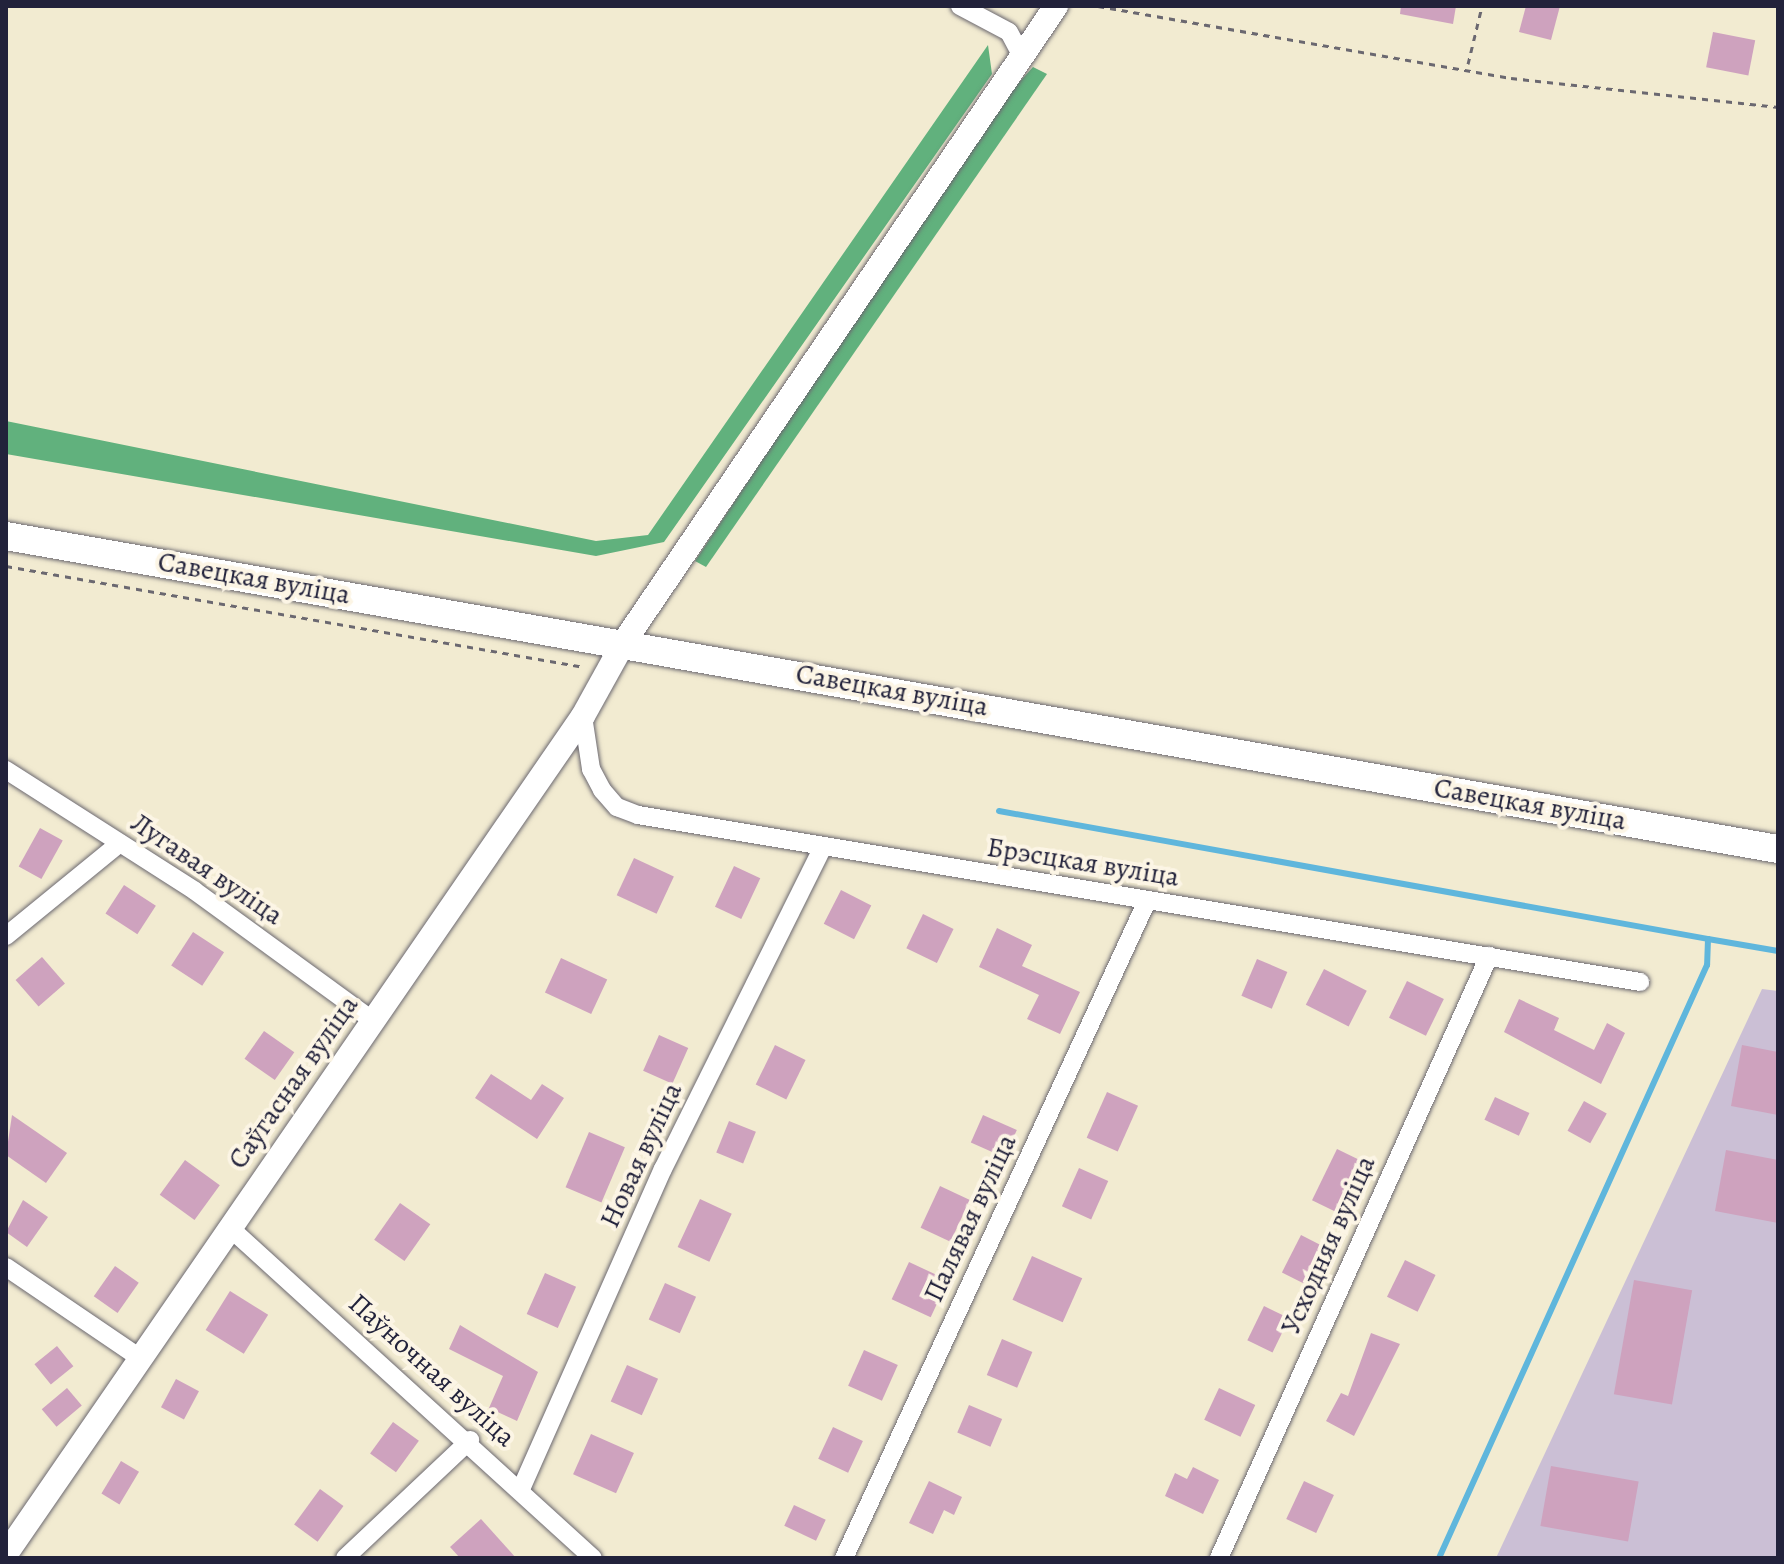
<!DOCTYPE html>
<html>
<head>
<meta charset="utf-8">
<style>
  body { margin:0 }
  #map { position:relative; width:1784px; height:1564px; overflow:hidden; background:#f2ebd1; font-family:Alegreya,serif }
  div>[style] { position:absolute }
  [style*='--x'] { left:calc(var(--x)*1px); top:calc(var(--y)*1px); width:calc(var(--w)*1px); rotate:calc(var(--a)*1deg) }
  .industrial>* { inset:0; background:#cbbfd5 }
  .forest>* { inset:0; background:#61b17d }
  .stream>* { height:6px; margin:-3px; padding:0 3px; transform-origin:3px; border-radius:3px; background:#5fb6dc }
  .building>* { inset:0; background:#cea2be; transform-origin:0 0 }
  .path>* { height:3px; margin-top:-1.5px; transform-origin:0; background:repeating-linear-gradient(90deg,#6b6870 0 6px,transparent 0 12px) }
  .roads { filter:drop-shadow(0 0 2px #6b6870) drop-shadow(0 0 2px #6b6870) }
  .street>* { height:18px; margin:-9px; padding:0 9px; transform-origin:9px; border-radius:9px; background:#fff }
  .secondary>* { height:24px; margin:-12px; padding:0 12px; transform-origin:12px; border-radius:12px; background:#fff }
  .primary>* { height:28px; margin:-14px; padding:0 14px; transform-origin:14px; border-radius:14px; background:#fff }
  span { translate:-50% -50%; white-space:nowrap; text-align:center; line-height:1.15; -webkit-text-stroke:8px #fcf5e5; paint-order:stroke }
  .street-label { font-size:28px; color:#22223b }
  .frame { position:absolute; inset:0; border:8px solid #22223b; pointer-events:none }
</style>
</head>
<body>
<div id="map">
  <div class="industrial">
    <div style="clip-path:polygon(1762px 989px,1778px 991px,1778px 1558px,1496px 1558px)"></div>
  </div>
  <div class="forest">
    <div style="clip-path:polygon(988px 45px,992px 74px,664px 542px,596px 556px,6px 454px,6px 421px,596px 541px,648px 535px)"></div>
    <div style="clip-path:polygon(1033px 67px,1047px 74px,706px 567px,695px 561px,996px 108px)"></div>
  </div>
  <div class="stream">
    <div style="--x:999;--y:811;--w:720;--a:10.23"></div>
    <div style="--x:1708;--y:939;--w:26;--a:92"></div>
    <div style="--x:1707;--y:965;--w:651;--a:114.32"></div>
    <div style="--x:1708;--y:939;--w:71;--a:9.7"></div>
  </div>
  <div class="building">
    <div style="clip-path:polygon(1401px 6px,1456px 6px,1453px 24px,1400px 14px)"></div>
    <div style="clip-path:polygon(1526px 6px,1560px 6px,1551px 40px,1519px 32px)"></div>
    <div style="left:1713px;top:32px;width:43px;height:36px;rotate:11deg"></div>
    <div style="left:40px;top:828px;width:26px;height:44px;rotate:29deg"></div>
    <div style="left:634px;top:858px;width:44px;height:41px;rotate:25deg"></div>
    <div style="left:734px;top:866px;width:29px;height:45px;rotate:25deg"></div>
    <div style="left:124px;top:885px;width:38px;height:34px;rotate:33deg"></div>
    <div style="left:841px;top:890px;width:34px;height:38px;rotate:27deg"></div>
    <div style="left:923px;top:914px;width:34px;height:38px;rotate:26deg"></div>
    <div style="clip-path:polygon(997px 928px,1032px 945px,1022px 966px,1080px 992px,1060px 1034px,1027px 1019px,1039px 995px,979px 967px)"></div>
    <div style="left:193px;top:932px;width:37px;height:40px;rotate:33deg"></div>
    <div style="left:42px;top:957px;width:35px;height:35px;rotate:49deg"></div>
    <div style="left:561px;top:958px;width:51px;height:38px;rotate:25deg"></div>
    <div style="left:1257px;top:959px;width:33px;height:40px;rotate:23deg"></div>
    <div style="left:1324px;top:969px;width:48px;height:40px;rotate:27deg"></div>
    <div style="left:1407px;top:981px;width:41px;height:41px;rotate:26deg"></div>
    <div style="clip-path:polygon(1519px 999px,1559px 1018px,1554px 1030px,1594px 1050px,1607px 1023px,1625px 1033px,1601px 1084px,1504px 1032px)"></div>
    <div style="left:264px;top:1031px;width:37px;height:34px;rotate:35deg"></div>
    <div style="left:659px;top:1035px;width:32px;height:39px;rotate:24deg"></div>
    <div style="left:775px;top:1045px;width:34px;height:44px;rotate:26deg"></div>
    <div style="clip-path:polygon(1742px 1045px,1778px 1052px,1778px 1115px,1731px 1106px)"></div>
    <div style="clip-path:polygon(491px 1074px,531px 1100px,542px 1084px,564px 1098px,537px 1139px,475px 1098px)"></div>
    <div style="left:1107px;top:1092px;width:34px;height:50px;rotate:24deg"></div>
    <div style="left:1495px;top:1097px;width:38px;height:25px;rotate:25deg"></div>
    <div style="left:1584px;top:1101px;width:26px;height:34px;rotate:29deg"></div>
    <div style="clip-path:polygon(12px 1115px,67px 1153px,46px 1183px,6px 1155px)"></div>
    <div style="left:983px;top:1115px;width:37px;height:30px;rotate:24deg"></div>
    <div style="left:729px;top:1121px;width:29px;height:34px;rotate:22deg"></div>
    <div style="left:589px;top:1132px;width:39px;height:60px;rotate:23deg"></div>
    <div style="left:1337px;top:1149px;width:32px;height:57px;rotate:26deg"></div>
    <div style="clip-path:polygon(1726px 1150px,1778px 1160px,1778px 1223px,1715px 1211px)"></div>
    <div style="left:185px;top:1160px;width:43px;height:43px;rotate:36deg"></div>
    <div style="left:1079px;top:1168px;width:32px;height:42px;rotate:24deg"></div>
    <div style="left:940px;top:1186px;width:33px;height:46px;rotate:25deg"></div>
    <div style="left:700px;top:1199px;width:35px;height:53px;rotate:25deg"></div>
    <div style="clip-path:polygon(23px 1200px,48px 1217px,27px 1247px,6px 1232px)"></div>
    <div style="left:400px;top:1203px;width:37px;height:45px;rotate:35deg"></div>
    <div style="left:1301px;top:1235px;width:34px;height:42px;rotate:27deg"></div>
    <div style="left:1032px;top:1256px;width:55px;height:48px;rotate:24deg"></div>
    <div style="left:1405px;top:1260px;width:34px;height:41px;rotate:26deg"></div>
    <div style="left:909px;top:1262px;width:43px;height:41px;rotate:25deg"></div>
    <div style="left:115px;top:1266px;width:29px;height:37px;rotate:35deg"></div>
    <div style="left:545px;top:1273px;width:34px;height:45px;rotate:24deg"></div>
    <div style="left:1634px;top:1280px;width:59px;height:116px;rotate:10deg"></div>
    <div style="left:665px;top:1283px;width:34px;height:40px;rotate:24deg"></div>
    <div style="left:230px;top:1291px;width:45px;height:46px;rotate:32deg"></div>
    <div style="left:1264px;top:1306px;width:28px;height:38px;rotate:26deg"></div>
    <div style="clip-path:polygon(460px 1325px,538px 1372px,517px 1421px,489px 1408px,503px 1376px,449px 1349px)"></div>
    <div style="clip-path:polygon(1371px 1333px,1400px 1344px,1354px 1436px,1326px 1421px,1341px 1393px,1348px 1396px)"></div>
    <div style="left:1002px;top:1339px;width:33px;height:39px;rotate:23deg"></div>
    <div style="left:57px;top:1346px;width:26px;height:29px;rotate:51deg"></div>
    <div style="left:864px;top:1350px;width:37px;height:39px;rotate:24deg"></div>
    <div style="left:627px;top:1365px;width:34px;height:40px;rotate:24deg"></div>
    <div style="left:176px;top:1379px;width:26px;height:32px;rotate:28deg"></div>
    <div style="left:67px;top:1388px;width:23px;height:33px;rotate:50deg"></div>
    <div style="left:1219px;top:1388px;width:40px;height:35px;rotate:25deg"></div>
    <div style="left:969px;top:1405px;width:36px;height:30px;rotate:23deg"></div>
    <div style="left:393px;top:1422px;width:32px;height:39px;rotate:36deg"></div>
    <div style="left:833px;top:1427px;width:33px;height:35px;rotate:25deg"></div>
    <div style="left:591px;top:1434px;width:47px;height:44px;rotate:24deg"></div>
    <div style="left:121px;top:1461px;width:21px;height:38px;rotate:31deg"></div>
    <div style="left:1551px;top:1466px;width:89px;height:61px;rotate:10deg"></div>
    <div style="clip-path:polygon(1193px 1467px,1219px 1480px,1203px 1514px,1165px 1496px,1175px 1473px,1187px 1479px)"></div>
    <div style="clip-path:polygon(929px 1481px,962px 1497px,954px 1515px,944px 1510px,933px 1534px,909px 1523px)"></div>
    <div style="left:1304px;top:1481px;width:33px;height:42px;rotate:25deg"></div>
    <div style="left:320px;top:1489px;width:29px;height:44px;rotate:36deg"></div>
    <div style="left:794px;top:1505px;width:35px;height:23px;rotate:25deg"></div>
    <div style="clip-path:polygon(481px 1519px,516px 1558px,460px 1558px,450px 1547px)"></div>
  </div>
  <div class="path">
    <div style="--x:1098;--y:6;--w:419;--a:9.9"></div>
    <div style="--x:1511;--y:78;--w:269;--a:6.2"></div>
    <div style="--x:1468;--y:64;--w:60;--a:-76.4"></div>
    <div style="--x:6;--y:566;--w:587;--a:9.91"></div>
  </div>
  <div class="roads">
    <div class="street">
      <div style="--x:960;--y:6;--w:55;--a:28"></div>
      <div style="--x:1009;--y:32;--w:26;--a:62"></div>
      <div style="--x:583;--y:716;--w:54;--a:81.4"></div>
      <div style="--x:591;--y:769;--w:24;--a:62"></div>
      <div style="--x:602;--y:790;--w:23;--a:49"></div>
      <div style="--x:617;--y:807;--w:22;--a:21"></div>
      <div style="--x:638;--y:815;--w:1016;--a:9.46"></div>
      <div style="--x:6;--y:770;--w:224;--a:32.6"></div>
      <div style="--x:195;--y:891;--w:219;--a:36.1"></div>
      <div style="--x:6;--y:936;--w:147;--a:-39.2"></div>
      <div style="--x:229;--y:1227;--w:492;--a:42.3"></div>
      <div style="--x:6;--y:1267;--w:162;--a:34.2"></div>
      <div style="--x:521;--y:1489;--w:350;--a:-66.1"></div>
      <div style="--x:663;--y:1169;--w:357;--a:-63.6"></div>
      <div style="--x:345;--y:1558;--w:172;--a:-43.3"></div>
      <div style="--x:844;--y:1558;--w:724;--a:-65.24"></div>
      <div style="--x:1219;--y:1558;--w:660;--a:-65.84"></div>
    </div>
    <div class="secondary">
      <div style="--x:6;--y:1554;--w:1017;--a:-55.45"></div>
      <div style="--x:583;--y:716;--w:85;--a:-61"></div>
      <div style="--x:624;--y:642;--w:769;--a:-55.81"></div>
    </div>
    <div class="primary">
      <div style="--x:6;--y:536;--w:1799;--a:10.02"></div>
    </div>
  </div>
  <div class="street-label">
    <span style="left:254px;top:578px;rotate:10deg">Савецкая вуліца</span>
    <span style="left:892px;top:690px;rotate:10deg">Савецкая вуліца</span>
    <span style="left:1530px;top:804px;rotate:10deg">Савецкая вуліца</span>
    <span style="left:1083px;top:862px;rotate:9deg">Брэсцкая вуліца</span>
    <span style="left:207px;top:869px;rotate:34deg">Лугавая вуліца</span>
    <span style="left:293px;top:1082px;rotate:-55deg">Саўгасная вуліца</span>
    <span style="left:641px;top:1155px;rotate:-65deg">Новая вуліца</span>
    <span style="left:970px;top:1218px;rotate:-65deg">Палявая вуліца</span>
    <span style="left:1328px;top:1245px;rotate:-66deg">Усходняя вуліца</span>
    <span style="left:432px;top:1370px;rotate:42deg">Паўночная вуліца</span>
  </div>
  <div class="frame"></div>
</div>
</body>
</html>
